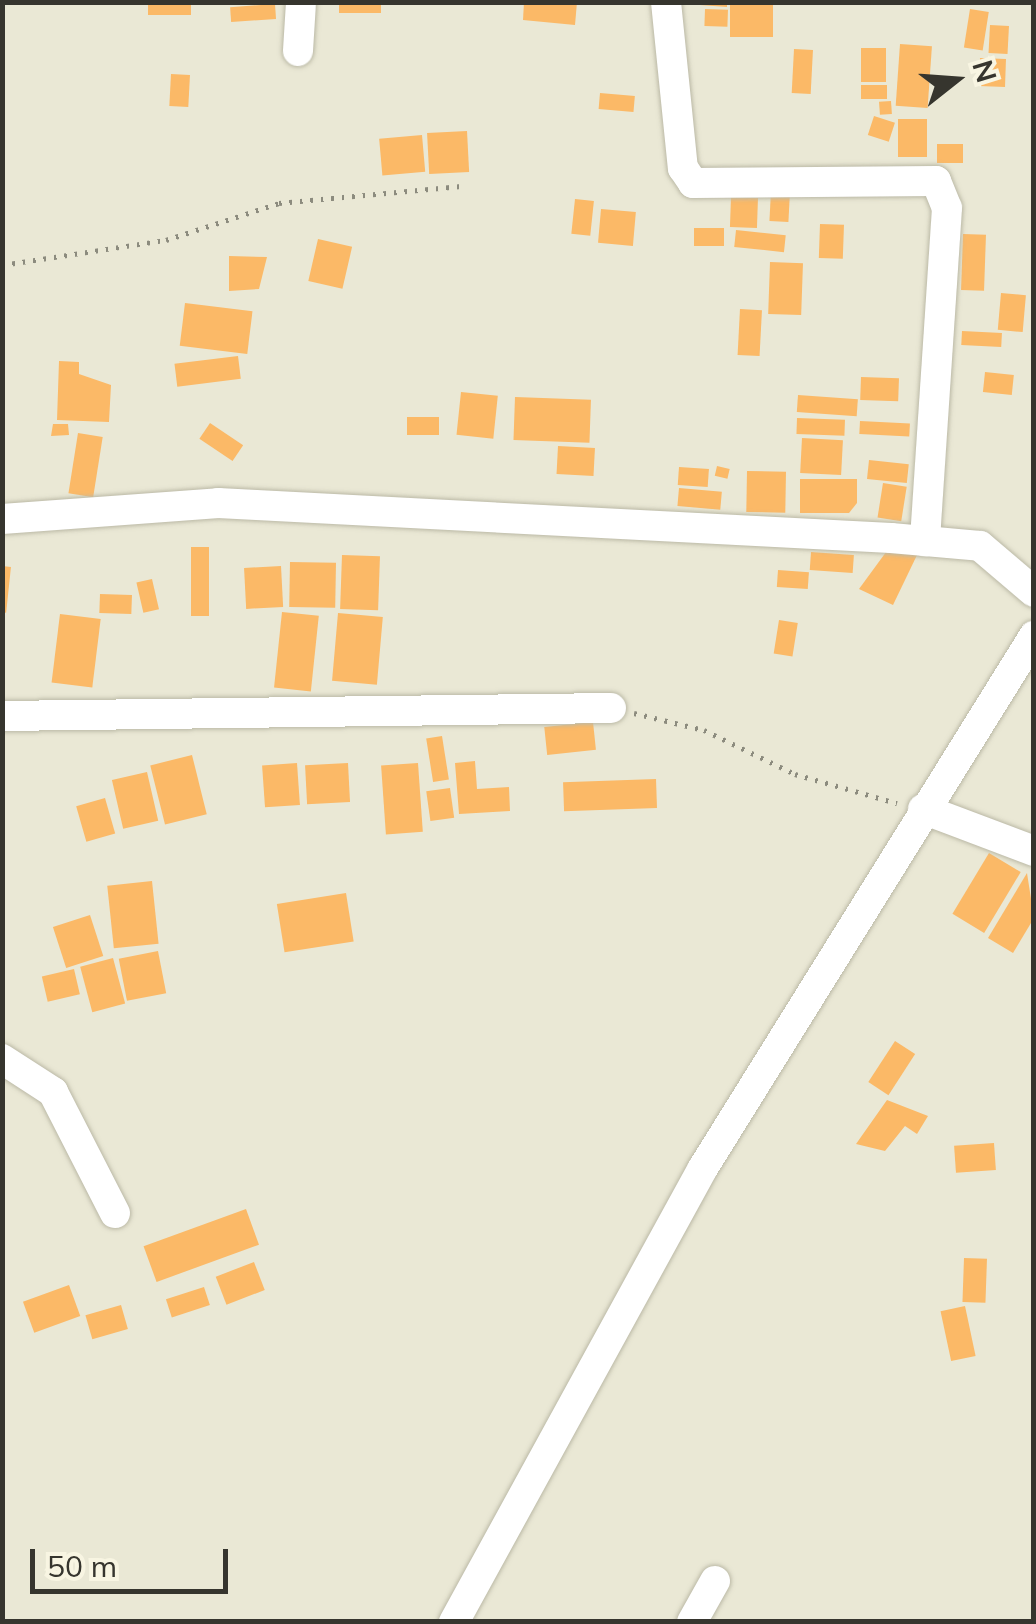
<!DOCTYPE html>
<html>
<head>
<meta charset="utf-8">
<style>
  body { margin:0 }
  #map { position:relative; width:1036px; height:1624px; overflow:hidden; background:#eae8d5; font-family:Mulish,sans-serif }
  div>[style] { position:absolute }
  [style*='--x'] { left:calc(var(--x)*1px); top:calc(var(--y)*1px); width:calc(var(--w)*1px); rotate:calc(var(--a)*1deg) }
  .building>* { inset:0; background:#fbb967; transform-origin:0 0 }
  .path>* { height:5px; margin-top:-2.5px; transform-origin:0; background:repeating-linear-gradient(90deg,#8c8b7e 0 2.5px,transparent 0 10.5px) }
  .roads { filter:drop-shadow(0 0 2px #bbb9a6) drop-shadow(0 0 2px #bbb9a6) }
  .minor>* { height:30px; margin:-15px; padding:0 15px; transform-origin:15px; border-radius:15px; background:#fff }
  span { translate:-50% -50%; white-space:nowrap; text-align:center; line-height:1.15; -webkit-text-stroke:10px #f8f5e2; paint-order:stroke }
  .frame { position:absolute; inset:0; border:5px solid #36352e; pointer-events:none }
  .north { position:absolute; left:906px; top:30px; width:100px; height:100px; -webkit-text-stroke:8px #f8f5e2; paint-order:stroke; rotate:73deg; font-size:28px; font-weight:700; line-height:40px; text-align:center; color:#36352e }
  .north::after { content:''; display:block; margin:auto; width:35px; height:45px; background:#36352e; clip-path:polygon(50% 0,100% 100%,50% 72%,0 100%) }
  .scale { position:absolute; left:30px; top:1549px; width:198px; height:45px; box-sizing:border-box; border:5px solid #36352e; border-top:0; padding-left:12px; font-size:30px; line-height:35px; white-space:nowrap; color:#36352e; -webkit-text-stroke:8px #f8f5e2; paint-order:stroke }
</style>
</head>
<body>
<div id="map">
  <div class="building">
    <div style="left:148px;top:2px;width:43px;height:13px"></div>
    <div style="left:339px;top:2px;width:42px;height:11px"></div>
    <div style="clip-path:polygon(524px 2px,577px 2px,575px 25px,523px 20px)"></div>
    <div style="clip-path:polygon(700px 2px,727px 2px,727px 7px,700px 5px)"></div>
    <div style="left:730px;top:2px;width:43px;height:35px"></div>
    <div style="left:275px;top:4px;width:15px;height:45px;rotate:86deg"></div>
    <div style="left:705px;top:9px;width:23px;height:17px;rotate:2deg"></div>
    <div style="left:970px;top:9px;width:19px;height:39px;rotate:9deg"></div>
    <div style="left:990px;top:25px;width:19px;height:28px;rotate:3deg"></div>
    <div style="left:900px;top:44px;width:32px;height:62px;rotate:4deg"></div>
    <div style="left:861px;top:48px;width:25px;height:34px"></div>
    <div style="left:794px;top:49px;width:19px;height:44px;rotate:3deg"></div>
    <div style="left:980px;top:58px;width:26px;height:28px;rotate:2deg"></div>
    <div style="left:171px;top:74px;width:19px;height:32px;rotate:3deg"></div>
    <div style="left:887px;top:85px;width:14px;height:26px;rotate:90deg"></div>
    <div style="left:600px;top:93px;width:35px;height:16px;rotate:5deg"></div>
    <div style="left:891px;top:101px;width:13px;height:12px;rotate:86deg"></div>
    <div style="left:874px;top:116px;width:22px;height:20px;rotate:18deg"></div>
    <div style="left:898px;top:119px;width:29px;height:38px"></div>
    <div style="left:467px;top:131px;width:41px;height:40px;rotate:87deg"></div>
    <div style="left:422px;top:135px;width:37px;height:43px;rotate:85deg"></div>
    <div style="left:937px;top:144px;width:26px;height:19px"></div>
    <div style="left:771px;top:191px;width:19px;height:30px;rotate:3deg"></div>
    <div style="left:731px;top:197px;width:27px;height:30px;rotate:2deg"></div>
    <div style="left:575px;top:199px;width:19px;height:35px;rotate:6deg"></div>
    <div style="left:601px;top:209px;width:35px;height:34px;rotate:5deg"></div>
    <div style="left:820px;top:224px;width:24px;height:34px;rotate:2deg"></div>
    <div style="left:694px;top:228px;width:30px;height:18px"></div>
    <div style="left:736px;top:230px;width:50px;height:17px;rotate:6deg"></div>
    <div style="left:963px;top:234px;width:23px;height:56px;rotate:2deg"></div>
    <div style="left:318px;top:239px;width:35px;height:43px;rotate:13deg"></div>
    <div style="clip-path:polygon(229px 256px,267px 257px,259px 289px,229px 291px)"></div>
    <div style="left:770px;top:262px;width:33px;height:52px;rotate:2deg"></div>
    <div style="left:1001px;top:293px;width:25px;height:37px;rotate:5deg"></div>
    <div style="left:185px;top:303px;width:68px;height:43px;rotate:7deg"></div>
    <div style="left:740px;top:309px;width:22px;height:46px;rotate:3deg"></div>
    <div style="left:962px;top:331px;width:40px;height:14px;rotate:3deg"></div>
    <div style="left:238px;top:356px;width:23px;height:64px;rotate:83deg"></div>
    <div style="clip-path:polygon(59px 361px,79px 362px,79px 374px,111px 385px,109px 422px,57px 420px)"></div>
    <div style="left:985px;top:372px;width:29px;height:20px;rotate:6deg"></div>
    <div style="left:861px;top:377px;width:38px;height:23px;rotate:2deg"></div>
    <div style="left:461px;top:392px;width:37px;height:43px;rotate:6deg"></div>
    <div style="left:798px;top:395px;width:60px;height:17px;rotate:4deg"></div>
    <div style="left:515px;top:397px;width:76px;height:43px;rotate:2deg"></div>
    <div style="left:407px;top:417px;width:32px;height:18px"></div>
    <div style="left:797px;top:418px;width:48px;height:16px;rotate:2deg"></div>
    <div style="left:860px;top:421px;width:50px;height:13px;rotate:3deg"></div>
    <div style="left:210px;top:423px;width:40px;height:19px;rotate:34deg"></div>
    <div style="clip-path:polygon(53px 424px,68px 424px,69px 435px,51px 436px)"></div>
    <div style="left:78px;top:433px;width:25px;height:61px;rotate:9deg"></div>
    <div style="left:802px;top:438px;width:41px;height:35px;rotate:3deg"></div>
    <div style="left:558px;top:446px;width:37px;height:28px;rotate:3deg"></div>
    <div style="left:869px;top:460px;width:40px;height:19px;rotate:6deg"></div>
    <div style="left:717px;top:466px;width:13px;height:10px;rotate:13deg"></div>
    <div style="left:679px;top:467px;width:30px;height:18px;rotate:4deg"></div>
    <div style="left:747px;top:471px;width:39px;height:41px;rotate:1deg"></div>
    <div style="clip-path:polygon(800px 479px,857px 479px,857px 503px,849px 513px,800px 513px)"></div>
    <div style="left:883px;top:483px;width:24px;height:35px;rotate:9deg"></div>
    <div style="left:679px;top:488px;width:43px;height:18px;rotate:5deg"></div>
    <div style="left:191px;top:547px;width:18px;height:69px"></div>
    <div style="clip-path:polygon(889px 548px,918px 553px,893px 605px,859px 589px)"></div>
    <div style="left:811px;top:552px;width:43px;height:18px;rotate:4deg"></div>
    <div style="left:342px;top:555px;width:38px;height:54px;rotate:2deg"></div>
    <div style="left:290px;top:562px;width:46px;height:45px;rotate:1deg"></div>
    <div style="left:2px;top:566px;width:9px;height:46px;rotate:6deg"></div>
    <div style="left:281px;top:566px;width:41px;height:37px;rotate:87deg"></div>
    <div style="left:778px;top:570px;width:31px;height:17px;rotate:4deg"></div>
    <div style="left:152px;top:579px;width:31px;height:16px;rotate:77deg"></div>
    <div style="left:100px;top:594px;width:32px;height:19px;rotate:2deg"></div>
    <div style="left:282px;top:612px;width:37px;height:76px;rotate:6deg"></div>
    <div style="left:338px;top:613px;width:45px;height:68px;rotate:5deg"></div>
    <div style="left:60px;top:614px;width:41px;height:69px;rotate:7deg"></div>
    <div style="left:779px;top:620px;width:19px;height:34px;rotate:9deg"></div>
    <div style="left:593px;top:722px;width:28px;height:49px;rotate:84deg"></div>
    <div style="left:442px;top:736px;width:44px;height:16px;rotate:81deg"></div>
    <div style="left:192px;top:755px;width:61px;height:43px;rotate:76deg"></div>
    <div style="clip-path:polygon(475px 761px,477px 789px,509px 787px,510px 811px,459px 814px,455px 763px)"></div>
    <div style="left:297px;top:763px;width:42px;height:35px;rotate:86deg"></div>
    <div style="left:348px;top:763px;width:39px;height:43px;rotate:87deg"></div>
    <div style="left:418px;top:763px;width:69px;height:37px;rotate:86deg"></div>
    <div style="left:147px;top:772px;width:50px;height:36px;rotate:77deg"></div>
    <div style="left:656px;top:779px;width:29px;height:93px;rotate:88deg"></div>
    <div style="left:450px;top:788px;width:30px;height:24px;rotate:82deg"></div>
    <div style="left:105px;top:798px;width:37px;height:30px;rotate:74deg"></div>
    <div style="left:989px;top:853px;width:37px;height:71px;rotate:31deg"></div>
    <div style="clip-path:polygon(1027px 873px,1034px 918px,1013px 953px,988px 938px)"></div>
    <div style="left:152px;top:881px;width:63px;height:45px;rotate:84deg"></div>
    <div style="left:346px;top:893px;width:49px;height:70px;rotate:81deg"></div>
    <div style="left:90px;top:915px;width:43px;height:39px;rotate:72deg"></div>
    <div style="left:158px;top:951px;width:43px;height:40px;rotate:79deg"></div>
    <div style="left:113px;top:958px;width:47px;height:34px;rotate:75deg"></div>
    <div style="left:74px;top:969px;width:26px;height:33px;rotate:77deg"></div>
    <div style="left:895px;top:1041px;width:24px;height:49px;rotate:33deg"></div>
    <div style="clip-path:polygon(887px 1100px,928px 1116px,917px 1134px,905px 1126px,885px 1151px,856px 1144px)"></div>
    <div style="left:994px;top:1143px;width:27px;height:40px;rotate:86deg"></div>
    <div style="left:246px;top:1209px;width:38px;height:109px;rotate:70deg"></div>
    <div style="left:964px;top:1258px;width:23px;height:44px;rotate:2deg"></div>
    <div style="left:254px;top:1262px;width:30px;height:41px;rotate:69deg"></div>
    <div style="left:69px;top:1285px;width:33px;height:49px;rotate:70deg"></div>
    <div style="left:204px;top:1287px;width:19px;height:40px;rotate:72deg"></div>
    <div style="left:121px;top:1305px;width:25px;height:37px;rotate:74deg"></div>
    <div style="left:965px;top:1306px;width:51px;height:25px;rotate:78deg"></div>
  </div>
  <div class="path">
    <div style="--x:2;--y:265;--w:166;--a:-8.7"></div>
    <div style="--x:166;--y:240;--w:119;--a:-18.1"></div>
    <div style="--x:279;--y:203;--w:183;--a:-5.3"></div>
    <div style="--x:634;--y:713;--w:72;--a:13.7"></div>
    <div style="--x:704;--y:730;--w:101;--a:25.8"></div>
    <div style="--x:795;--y:774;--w:106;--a:15.9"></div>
  </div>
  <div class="roads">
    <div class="minor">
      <div style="--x:666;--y:2;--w:167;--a:84.2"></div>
      <div style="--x:683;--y:168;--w:18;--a:56"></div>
      <div style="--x:693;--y:183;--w:243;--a:-0.5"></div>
      <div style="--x:936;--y:181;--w:29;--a:68"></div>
      <div style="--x:947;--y:208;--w:334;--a:93.8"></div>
      <div style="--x:298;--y:51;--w:49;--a:-86.5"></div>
      <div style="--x:2;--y:519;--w:217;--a:-4.2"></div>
      <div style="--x:218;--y:503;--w:674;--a:2.98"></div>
      <div style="--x:891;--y:538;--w:89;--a:5.1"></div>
      <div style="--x:980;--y:546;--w:71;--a:40.4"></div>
      <div style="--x:2;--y:716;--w:609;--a:-0.75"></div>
      <div style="--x:923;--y:809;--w:119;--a:20.7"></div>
      <div style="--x:2;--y:1059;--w:61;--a:32.9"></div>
      <div style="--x:53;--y:1092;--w:136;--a:62.9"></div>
      <div style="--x:454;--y:1622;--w:518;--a:-61.26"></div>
      <div style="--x:703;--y:1168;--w:627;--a:-58.11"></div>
      <div style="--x:692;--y:1622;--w:47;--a:-60.7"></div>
    </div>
  </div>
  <div class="frame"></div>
  <div class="north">N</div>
  <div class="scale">50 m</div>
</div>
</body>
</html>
